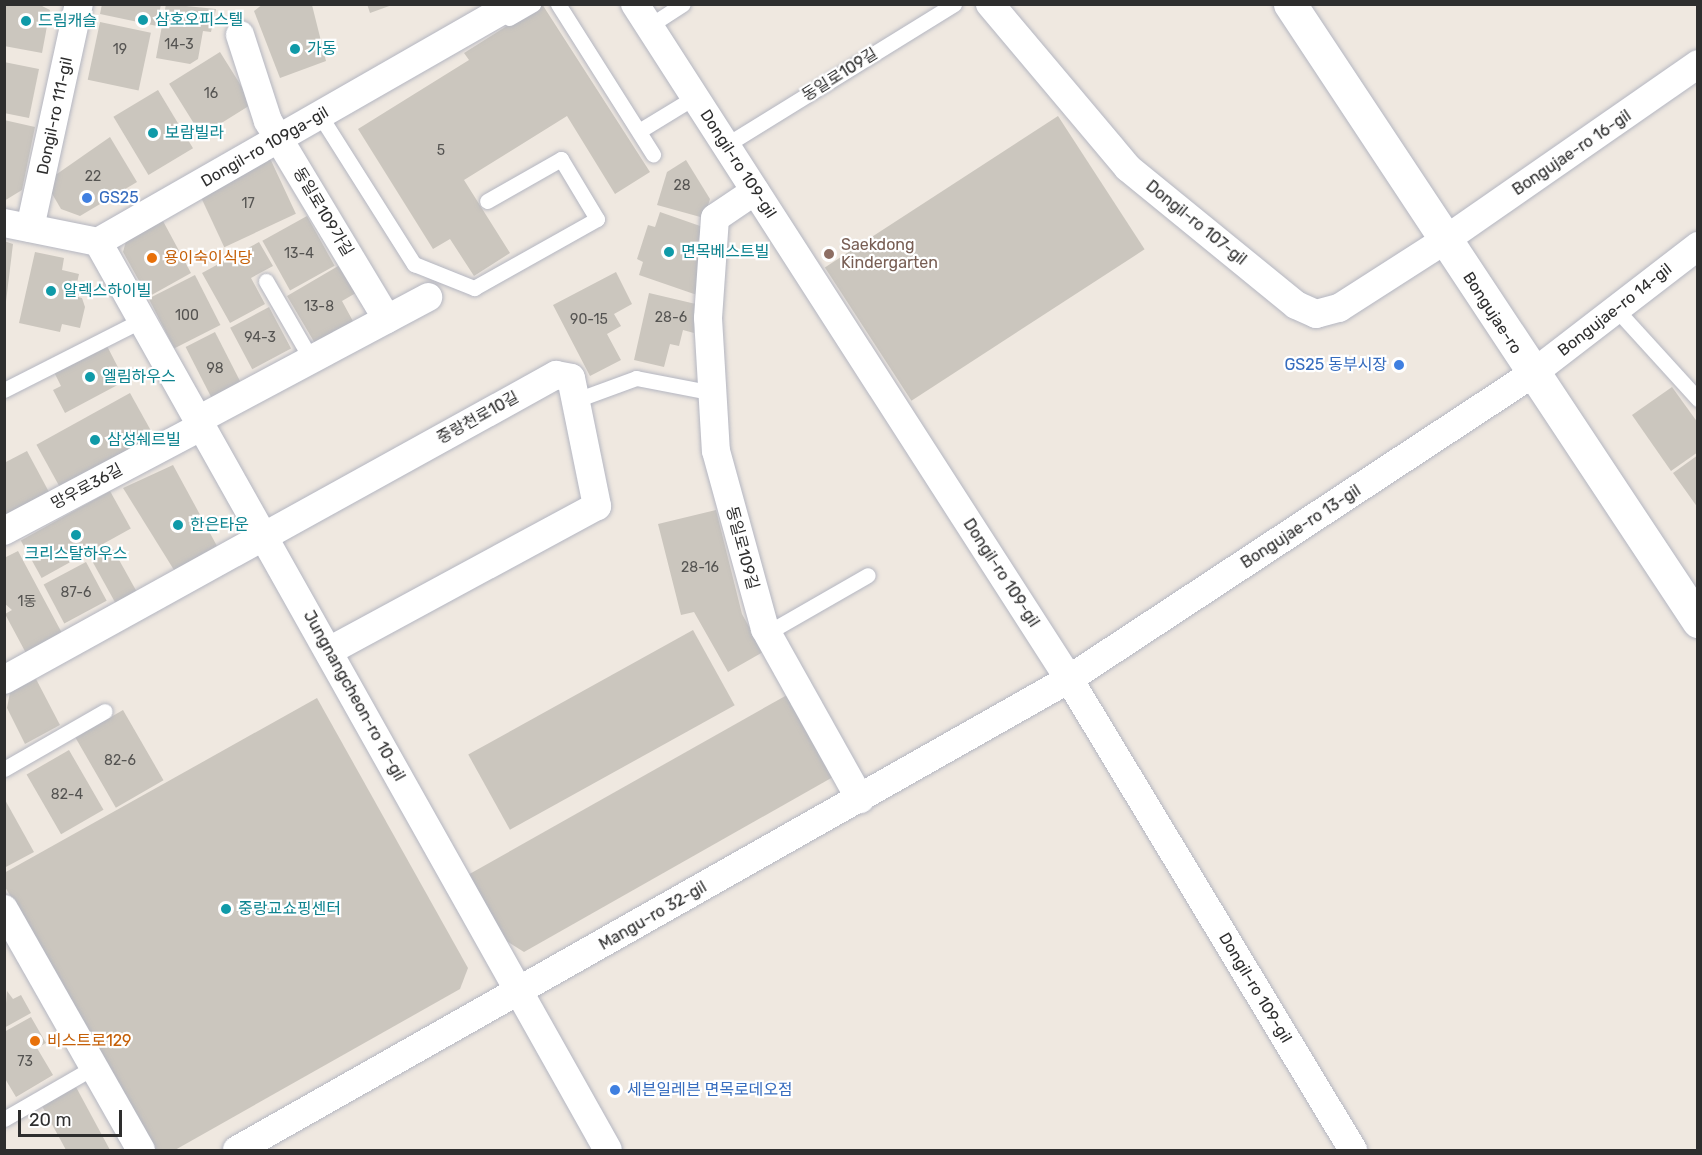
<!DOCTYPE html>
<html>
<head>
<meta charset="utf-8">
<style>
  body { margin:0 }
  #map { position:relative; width:1702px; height:1155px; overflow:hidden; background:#efe8e0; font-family:Rubik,"Noto Sans KR",sans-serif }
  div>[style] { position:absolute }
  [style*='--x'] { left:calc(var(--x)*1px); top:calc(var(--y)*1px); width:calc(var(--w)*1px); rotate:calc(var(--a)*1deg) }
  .building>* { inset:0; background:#cbc6be; transform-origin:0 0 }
  .roads { filter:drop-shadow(0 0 2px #b4b6c1) drop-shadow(0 0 2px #b4b6c1) }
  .lane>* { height:15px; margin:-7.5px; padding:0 7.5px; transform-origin:7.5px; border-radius:7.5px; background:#fff }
  .street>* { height:28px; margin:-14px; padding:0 14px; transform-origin:14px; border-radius:14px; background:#fff }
  .secondary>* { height:33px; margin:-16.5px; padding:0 16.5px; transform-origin:16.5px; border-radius:16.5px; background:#fff }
  .dots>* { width:16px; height:16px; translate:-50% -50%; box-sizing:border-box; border:3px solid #fff; border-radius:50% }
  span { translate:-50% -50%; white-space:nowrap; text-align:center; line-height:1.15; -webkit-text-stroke:4.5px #fff; paint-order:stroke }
  .number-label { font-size:14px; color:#555452 }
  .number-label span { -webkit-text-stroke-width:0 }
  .culture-label { font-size:16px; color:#0d838f }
  .left { translate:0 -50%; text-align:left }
  .street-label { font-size:16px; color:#2e2e2e }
  .shop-label { font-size:16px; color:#366cbe }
  .right { translate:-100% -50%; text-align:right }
  .education-label { font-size:16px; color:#785e54 }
  .food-label { font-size:16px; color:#c56008 }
  .frame { position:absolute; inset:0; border:6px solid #2e2e2e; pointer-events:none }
  .scale { position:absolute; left:18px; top:1110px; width:104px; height:27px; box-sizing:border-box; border:3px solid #2e2e2e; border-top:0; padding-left:8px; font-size:18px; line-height:21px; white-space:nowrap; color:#2e2e2e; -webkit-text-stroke:4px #fff; paint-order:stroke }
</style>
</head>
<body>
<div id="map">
  <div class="building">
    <div style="clip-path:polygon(4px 4px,38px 4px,50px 10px,42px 53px,4px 46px)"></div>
    <div style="clip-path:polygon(102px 4px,161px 4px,157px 26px,100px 14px)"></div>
    <div style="clip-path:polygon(166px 4px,216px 9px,211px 32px,203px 31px,198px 59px,190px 64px,156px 58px)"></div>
    <div style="clip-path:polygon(263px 4px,312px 5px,326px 61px,280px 78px,254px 11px)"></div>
    <div style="clip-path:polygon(367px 4px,392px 4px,392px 5px,370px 13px)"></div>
    <div style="clip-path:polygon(542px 4px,650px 172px,615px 194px,567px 116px,464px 180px,510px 253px,474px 276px,450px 239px,433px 249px,358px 129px,469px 60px,464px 53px)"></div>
    <div style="left:100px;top:22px;width:52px;height:59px;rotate:12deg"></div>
    <div style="left:220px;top:52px;width:61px;height:60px;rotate:58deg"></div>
    <div style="clip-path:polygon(4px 62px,39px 69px,29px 118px,4px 113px)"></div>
    <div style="left:158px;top:90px;width:68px;height:52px;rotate:59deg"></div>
    <div style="left:1058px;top:116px;width:159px;height:278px;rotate:57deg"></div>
    <div style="clip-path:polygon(4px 120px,35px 127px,22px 190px,4px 201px)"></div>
    <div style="clip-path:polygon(110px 137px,137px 182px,80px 216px,61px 209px,51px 192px,54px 176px)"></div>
    <div style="left:268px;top:154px;width:66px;height:79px;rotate:65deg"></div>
    <div style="clip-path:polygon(686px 160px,710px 199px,704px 218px,657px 205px,667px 172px)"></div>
    <div style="clip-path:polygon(660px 212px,703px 227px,695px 251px,703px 254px,697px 295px,639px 275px,643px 262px,637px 259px,648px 225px,655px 227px)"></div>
    <div style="left:307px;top:216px;width:57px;height:51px;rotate:61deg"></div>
    <div style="clip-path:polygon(163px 221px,191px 273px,148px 297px,123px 252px,126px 241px)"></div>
    <div style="clip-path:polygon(4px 241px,13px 244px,5px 310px,4px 310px)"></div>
    <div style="clip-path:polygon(259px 242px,273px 266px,251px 278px,265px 304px,230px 323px,202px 273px)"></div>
    <div style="clip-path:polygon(35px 252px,64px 258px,62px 270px,79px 274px,74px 296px,82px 298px,85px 307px,80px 328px,62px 324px,60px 332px,19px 323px)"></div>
    <div style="clip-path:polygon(345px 262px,361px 290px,342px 301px,354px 323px,316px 345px,287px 296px)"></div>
    <div style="clip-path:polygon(616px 272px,632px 304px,614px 314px,621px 326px,607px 334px,621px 360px,590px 376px,553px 305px)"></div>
    <div style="left:195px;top:275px;width:56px;height:52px;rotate:63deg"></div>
    <div style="clip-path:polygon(649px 293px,700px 305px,694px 333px,683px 330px,679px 346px,670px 344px,664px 367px,634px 360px)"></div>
    <div style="left:269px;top:307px;width:47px;height:44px;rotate:62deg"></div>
    <div style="left:215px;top:332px;width:59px;height:33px;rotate:63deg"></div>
    <div style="clip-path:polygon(106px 344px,125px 381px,65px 413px,53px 390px,61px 386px,54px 372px)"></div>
    <div style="clip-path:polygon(1672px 387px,1698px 423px,1698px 452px,1671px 471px,1632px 415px)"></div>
    <div style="left:130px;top:393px;width:49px;height:107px;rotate:61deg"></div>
    <div style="clip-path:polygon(27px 451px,49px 492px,4px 515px,4px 463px)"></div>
    <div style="clip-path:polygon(1698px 455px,1698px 508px,1673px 473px)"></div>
    <div style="clip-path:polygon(173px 465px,217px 546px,174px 570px,123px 488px)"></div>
    <div style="left:110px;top:491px;width:43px;height:102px;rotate:61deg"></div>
    <div style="clip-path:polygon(716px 510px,742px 614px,763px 652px,728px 672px,694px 612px,681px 615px,658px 524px)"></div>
    <div style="left:113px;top:549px;width:53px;height:24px;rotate:61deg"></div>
    <div style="clip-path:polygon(18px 551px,63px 635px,27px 655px,5px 614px,12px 610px,4px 603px,4px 558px)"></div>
    <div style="left:86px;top:562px;width:44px;height:48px;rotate:62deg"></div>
    <div style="left:693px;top:630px;width:86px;height:257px;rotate:61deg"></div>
    <div style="clip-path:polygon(36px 679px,60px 725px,25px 744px,7px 708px,10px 692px)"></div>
    <div style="clip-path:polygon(787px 695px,833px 777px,524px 952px,492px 932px,466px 876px)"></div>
    <div style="clip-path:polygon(317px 698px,468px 968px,460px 989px,175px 1150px,153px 1150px,4px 885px,4px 873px)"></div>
    <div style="left:123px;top:710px;width:81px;height:55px;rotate:60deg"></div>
    <div style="left:69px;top:750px;width:69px;height:49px;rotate:60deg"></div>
    <div style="clip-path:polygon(4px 798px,34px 852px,4px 868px)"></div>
    <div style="clip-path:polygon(7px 991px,13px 999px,21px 995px,31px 1013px,4px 1028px)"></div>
    <div style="clip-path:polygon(31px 1017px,46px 1043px,37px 1048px,53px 1075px,16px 1097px,4px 1077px,4px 1032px)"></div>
    <div style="clip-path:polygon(76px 1087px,110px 1150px,66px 1150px,42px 1106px)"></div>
  </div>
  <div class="roads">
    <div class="lane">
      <div style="--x:558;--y:4;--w:178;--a:57.7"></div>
      <div style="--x:509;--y:18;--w:28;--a:-30"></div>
      <div style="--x:649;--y:26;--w:40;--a:-32.9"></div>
      <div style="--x:326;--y:125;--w:165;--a:57.7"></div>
      <div style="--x:414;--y:264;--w:65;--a:21.8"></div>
      <div style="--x:474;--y:288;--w:141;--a:-29.3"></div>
      <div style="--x:597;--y:219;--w:70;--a:-121"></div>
      <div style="--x:561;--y:159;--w:85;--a:150.4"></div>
      <div style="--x:639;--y:131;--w:66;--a:-31.3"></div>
      <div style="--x:726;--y:145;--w:268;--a:-31.7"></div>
      <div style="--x:266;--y:281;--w:90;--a:60"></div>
      <div style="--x:1616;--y:309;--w:122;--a:47.7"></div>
      <div style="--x:4;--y:390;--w:155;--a:-26.9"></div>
      <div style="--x:579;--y:399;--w:61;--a:-20.2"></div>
      <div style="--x:636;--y:378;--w:74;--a:10.9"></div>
      <div style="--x:767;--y:633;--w:116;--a:-29.9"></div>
      <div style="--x:4;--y:769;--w:116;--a:-29.9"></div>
      <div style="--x:4;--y:1119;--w:104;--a:-30"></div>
    </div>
    <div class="street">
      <div style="--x:635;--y:4;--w:802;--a:57.26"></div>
      <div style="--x:1069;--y:679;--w:550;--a:58.91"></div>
      <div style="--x:990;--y:4;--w:214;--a:49.9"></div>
      <div style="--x:1128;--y:168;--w:217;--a:39.2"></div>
      <div style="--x:1296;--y:305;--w:22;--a:24"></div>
      <div style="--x:1316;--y:314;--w:24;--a:-15"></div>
      <div style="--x:1339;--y:308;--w:126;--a:-32.7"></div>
      <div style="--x:1445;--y:240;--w:308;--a:-34.8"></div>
      <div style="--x:240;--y:35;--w:90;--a:72"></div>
      <div style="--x:268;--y:121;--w:231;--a:59"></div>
      <div style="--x:755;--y:191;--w:48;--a:146"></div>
      <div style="--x:715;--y:218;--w:100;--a:94"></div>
      <div style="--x:708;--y:318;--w:133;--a:86.6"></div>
      <div style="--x:716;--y:451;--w:185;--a:74.6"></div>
      <div style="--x:765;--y:629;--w:195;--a:60.8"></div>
      <div style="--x:4;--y:223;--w:96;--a:11.4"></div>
      <div style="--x:98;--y:242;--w:479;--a:-29.8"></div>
      <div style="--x:30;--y:228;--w:229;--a:-77.7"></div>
      <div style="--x:98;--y:242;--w:1041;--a:60.68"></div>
      <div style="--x:198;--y:420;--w:261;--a:-28.1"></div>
      <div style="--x:4;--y:531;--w:224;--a:-27.9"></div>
      <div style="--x:4;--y:680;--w:631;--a:-28.92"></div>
      <div style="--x:556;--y:375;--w:15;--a:11"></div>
      <div style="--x:571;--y:378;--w:131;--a:78.5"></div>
      <div style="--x:597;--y:506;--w:305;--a:151.6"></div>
      <div style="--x:4;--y:909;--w:277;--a:60.4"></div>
      <div style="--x:237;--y:1150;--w:956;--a:-29.51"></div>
      <div style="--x:1069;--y:679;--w:554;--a:-33.37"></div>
      <div style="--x:1532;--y:374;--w:210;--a:-37.6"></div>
    </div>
    <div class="secondary">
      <div style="--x:1290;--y:4;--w:740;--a:56.52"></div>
    </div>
  </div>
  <div class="dots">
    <div style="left:143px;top:20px;background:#0f9aa8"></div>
    <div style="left:26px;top:21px;background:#0f9aa8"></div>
    <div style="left:295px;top:49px;background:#0f9aa8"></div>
    <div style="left:153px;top:133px;background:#0f9aa8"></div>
    <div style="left:87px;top:198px;background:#3f7fe0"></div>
    <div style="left:669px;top:252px;background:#0f9aa8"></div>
    <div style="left:829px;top:254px;background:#8d6e63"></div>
    <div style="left:152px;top:258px;background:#e8710a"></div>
    <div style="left:51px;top:291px;background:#0f9aa8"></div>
    <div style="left:1399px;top:365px;background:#3f7fe0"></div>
    <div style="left:90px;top:377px;background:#0f9aa8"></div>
    <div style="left:95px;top:440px;background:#0f9aa8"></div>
    <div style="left:178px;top:525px;background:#0f9aa8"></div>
    <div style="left:76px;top:535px;background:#0f9aa8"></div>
    <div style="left:226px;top:909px;background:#0f9aa8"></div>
    <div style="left:35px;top:1041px;background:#e8710a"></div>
    <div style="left:615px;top:1090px;background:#3f7fe0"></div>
  </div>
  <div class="number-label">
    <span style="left:179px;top:45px">14-3</span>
    <span style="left:120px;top:50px">19</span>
    <span style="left:211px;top:94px">16</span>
    <span style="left:441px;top:151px">5</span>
    <span style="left:93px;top:177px">22</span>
    <span style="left:682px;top:186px">28</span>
    <span style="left:248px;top:204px">17</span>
    <span style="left:299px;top:254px">13-4</span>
    <span style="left:319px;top:307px">13-8</span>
    <span style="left:187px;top:316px">100</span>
    <span style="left:671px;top:318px">28-6</span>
    <span style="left:589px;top:320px">90-15</span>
    <span style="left:260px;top:338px">94-3</span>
    <span style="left:215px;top:369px">98</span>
    <span style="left:700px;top:568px">28-16</span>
    <span style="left:76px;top:593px">87-6</span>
    <span style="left:27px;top:602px">1동</span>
    <span style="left:120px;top:761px">82-6</span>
    <span style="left:67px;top:795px">82-4</span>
    <span style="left:25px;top:1062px">73</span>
  </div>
  <div class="culture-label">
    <span class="left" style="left:155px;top:20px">삼호오피스텔</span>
    <span class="left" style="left:38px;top:21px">드림캐슬</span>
    <span class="left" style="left:307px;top:49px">가동</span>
    <span class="left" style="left:165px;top:133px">보람빌라</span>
    <span class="left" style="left:681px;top:252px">면목베스트빌</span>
    <span class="left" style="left:63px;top:291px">알렉스하이빌</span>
    <span class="left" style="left:102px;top:377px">엘림하우스</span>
    <span class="left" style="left:107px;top:440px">삼성쉐르빌</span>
    <span class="left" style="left:190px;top:525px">한은타운</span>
    <span style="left:76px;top:554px">크리스탈하우스</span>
    <span class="left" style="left:238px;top:909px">중랑교쇼핑센터</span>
  </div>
  <div class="street-label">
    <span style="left:840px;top:75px;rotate:-32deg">동일로109길</span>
    <span style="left:55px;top:116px;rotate:-78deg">Dongil-ro 111-gil</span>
    <span style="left:265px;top:147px;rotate:-30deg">Dongil-ro 109ga-gil</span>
    <span style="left:1572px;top:153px;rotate:-34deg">Bongujae-ro 16-gil</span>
    <span style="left:738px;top:164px;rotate:57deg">Dongil-ro 109-gil</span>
    <span style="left:323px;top:212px;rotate:59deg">동일로109가길</span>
    <span style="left:1196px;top:223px;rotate:39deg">Dongil-ro 107-gil</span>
    <span style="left:1615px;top:310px;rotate:-38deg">Bongujae-ro 14-gil</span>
    <span style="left:1492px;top:313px;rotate:57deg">Bongujae-ro</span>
    <span style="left:478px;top:418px;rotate:-29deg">중랑천로10길</span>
    <span style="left:87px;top:487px;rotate:-28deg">망우로36길</span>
    <span style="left:1301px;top:527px;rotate:-33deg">Bongujae-ro 13-gil</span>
    <span style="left:742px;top:548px;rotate:75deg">동일로109길</span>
    <span style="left:1001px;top:573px;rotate:57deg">Dongil-ro 109-gil</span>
    <span style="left:354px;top:696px;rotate:61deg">Jungnangcheon-ro 10-gil</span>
    <span style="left:653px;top:916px;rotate:-30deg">Mangu-ro 32-gil</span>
    <span style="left:1255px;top:988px;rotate:59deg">Dongil-ro 109-gil</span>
  </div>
  <div class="shop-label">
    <span class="left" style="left:99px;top:198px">GS25</span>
    <span class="right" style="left:1387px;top:365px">GS25 동부시장</span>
    <span class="left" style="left:627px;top:1090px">세븐일레븐 면목로데오점</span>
  </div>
  <div class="education-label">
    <span class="left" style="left:841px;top:254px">Saekdong<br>Kindergarten</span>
  </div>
  <div class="food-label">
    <span class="left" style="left:164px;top:258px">용이숙이식당</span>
    <span class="left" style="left:47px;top:1041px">비스트로129</span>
  </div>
  <div class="frame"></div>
  <div class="scale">20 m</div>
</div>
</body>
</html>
